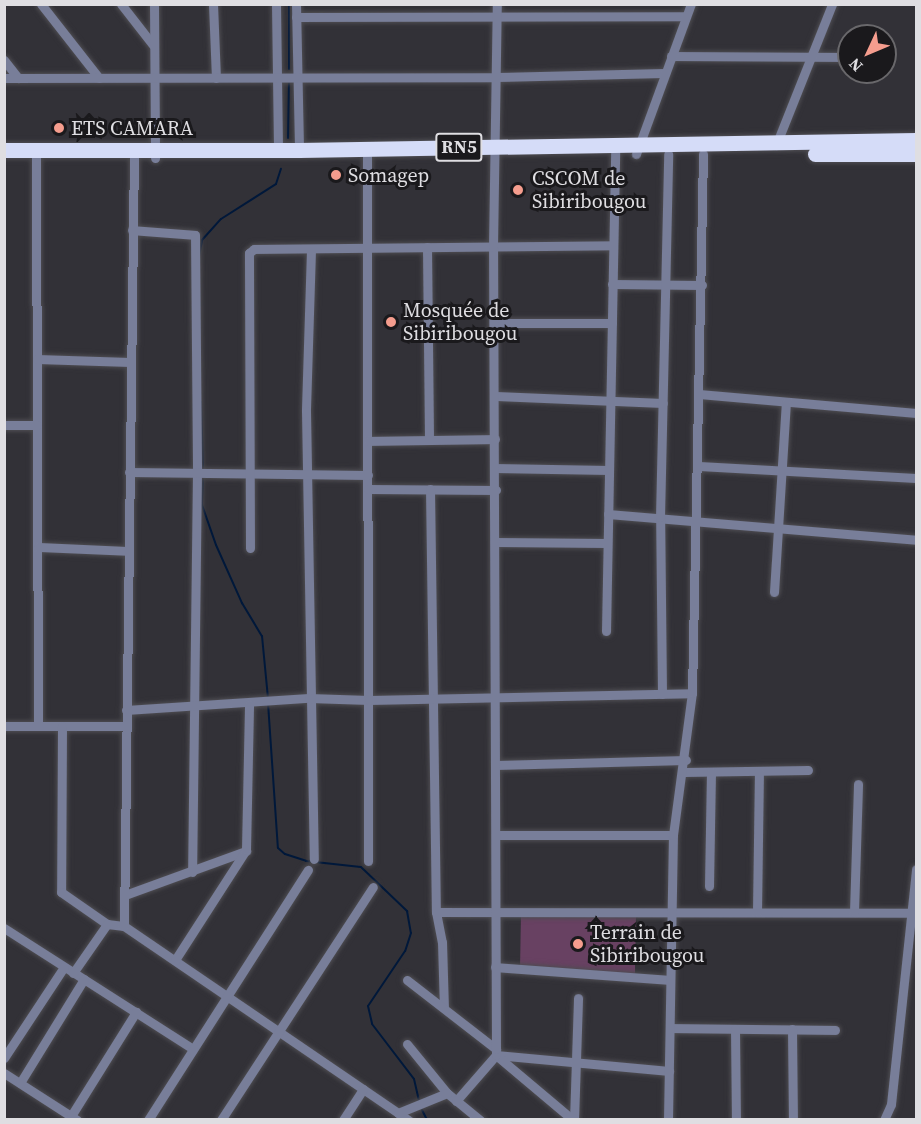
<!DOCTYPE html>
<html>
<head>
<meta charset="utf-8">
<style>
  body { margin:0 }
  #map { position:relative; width:921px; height:1124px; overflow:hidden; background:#323137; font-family:"Source Serif 4",serif }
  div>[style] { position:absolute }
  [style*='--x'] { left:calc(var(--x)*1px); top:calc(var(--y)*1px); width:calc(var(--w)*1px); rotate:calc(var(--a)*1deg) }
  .green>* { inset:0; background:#684162; transform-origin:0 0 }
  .stream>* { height:2px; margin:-1px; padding:0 1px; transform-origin:1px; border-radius:1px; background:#00183a }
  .roads { filter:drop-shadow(0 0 2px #4e4d52) drop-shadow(0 0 2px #4e4d52) }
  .minor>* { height:9px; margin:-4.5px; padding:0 4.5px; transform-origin:4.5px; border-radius:4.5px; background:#787e99 }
  .trunk>* { height:15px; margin:-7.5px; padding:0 7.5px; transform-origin:7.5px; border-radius:7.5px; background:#d5dcf8 }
  .dots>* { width:16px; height:16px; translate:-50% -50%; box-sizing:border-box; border:3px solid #1a191c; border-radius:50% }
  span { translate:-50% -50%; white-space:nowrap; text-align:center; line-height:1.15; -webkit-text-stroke:6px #1a191c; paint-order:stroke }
  .shield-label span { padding:2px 4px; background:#1a191c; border:2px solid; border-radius:4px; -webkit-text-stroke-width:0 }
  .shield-label { font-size:18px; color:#dfdee2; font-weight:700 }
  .poi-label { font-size:20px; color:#dfdee2 }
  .left { translate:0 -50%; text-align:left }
  .frame { position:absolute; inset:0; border:6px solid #dfdee2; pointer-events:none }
  .north { position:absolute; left:837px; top:24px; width:60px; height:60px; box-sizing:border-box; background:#1a191c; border:2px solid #69686b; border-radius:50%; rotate:226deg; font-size:16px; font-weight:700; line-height:24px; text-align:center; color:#dfdee2 }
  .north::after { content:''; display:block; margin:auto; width:21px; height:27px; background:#f59d8e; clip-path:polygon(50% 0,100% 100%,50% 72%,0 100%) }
</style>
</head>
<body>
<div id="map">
  <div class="green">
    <div style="left:521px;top:913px;width:115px;height:60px;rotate:1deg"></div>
  </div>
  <div class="stream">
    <div style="--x:289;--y:4;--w:65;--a:90"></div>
    <div style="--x:288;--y:138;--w:57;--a:-89"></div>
    <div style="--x:199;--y:256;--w:16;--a:-79"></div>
    <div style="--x:202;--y:240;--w:28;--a:-48"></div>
    <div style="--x:221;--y:219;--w:65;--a:-32.5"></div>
    <div style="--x:276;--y:184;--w:16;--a:-72"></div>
    <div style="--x:201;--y:402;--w:67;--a:88.3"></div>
    <div style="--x:203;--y:474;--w:31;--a:92"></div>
    <div style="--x:202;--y:505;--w:42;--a:70.7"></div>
    <div style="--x:216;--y:545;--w:64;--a:65.9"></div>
    <div style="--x:242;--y:603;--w:39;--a:59"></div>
    <div style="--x:262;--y:636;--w:62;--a:84.5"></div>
    <div style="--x:268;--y:703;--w:145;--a:86.1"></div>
    <div style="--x:278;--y:848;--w:9;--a:41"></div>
    <div style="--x:285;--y:854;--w:22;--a:18"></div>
    <div style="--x:306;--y:861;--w:55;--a:6.2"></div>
    <div style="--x:361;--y:867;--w:64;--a:43.7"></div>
    <div style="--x:407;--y:911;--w:22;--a:80"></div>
    <div style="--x:411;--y:933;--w:19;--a:108"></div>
    <div style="--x:405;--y:951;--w:66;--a:123.9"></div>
    <div style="--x:368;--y:1006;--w:18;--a:77"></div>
    <div style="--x:372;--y:1024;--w:69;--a:52.6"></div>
    <div style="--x:414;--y:1079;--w:23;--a:77"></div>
    <div style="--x:422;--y:1110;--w:11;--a:63"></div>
  </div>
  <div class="roads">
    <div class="minor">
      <div style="--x:41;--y:4;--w:94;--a:51.9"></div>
      <div style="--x:121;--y:4;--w:52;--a:52"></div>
      <div style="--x:154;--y:4;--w:154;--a:89.6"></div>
      <div style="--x:213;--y:4;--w:74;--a:87.7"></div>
      <div style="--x:276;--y:4;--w:146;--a:89.2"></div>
      <div style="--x:296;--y:4;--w:146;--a:88.8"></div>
      <div style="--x:296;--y:17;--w:388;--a:-0.1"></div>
      <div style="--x:671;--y:56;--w:178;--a:0.3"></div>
      <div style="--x:4;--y:60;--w:23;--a:52"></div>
      <div style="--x:4;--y:78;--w:492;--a:-0.1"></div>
      <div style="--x:496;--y:77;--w:168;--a:-1.4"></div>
      <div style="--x:776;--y:145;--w:152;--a:-68.3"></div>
      <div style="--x:636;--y:154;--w:160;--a:-69.9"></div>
      <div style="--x:367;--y:157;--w:704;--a:89.92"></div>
      <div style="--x:36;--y:158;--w:568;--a:89.8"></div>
      <div style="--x:132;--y:230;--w:63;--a:4.5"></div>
      <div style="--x:195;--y:235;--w:237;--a:89.5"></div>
      <div style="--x:197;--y:472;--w:400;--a:90.7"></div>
      <div style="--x:427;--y:247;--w:193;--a:89.4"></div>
      <div style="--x:311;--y:250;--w:161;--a:91.8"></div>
      <div style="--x:306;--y:411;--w:448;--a:89"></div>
      <div style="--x:612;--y:284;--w:90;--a:0.6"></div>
      <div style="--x:494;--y:323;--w:118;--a:0"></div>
      <div style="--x:37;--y:359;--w:93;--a:1.8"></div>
      <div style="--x:699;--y:394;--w:218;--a:5"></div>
      <div style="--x:496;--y:396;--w:167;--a:2.4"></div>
      <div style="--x:4;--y:425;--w:33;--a:0"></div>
      <div style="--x:368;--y:441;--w:127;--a:-0.9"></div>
      <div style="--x:699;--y:466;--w:217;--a:3.2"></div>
      <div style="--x:494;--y:468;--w:115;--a:1"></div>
      <div style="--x:129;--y:472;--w:239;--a:0.7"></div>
      <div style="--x:368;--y:489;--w:128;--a:0.4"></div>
      <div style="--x:430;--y:489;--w:423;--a:89.2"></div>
      <div style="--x:436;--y:912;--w:31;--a:79"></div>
      <div style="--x:442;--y:942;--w:66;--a:88.3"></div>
      <div style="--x:608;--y:514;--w:309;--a:4.8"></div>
      <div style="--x:496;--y:542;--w:111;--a:0.5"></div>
      <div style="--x:38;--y:547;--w:90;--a:2.5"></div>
      <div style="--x:250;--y:548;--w:295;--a:-90.2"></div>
      <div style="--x:249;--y:253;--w:6;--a:-39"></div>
      <div style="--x:254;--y:249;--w:359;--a:-0.6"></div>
      <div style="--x:774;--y:592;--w:190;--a:-86.4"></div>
      <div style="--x:606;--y:631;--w:485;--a:-88.9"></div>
      <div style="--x:662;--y:694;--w:177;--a:-90.6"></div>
      <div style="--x:660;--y:517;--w:363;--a:-88.7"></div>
      <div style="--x:126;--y:710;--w:183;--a:-3.8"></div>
      <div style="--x:309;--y:698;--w:60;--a:1.9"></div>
      <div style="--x:369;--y:700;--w:323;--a:-1.2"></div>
      <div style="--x:4;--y:726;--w:122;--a:0"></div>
      <div style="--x:62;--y:726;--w:166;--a:90.3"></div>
      <div style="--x:61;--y:892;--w:56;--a:34.8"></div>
      <div style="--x:107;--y:924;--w:17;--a:7"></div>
      <div style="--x:124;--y:926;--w:344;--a:34.3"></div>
      <div style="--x:496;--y:765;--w:190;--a:-1.5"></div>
      <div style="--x:684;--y:772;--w:124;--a:-0.9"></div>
      <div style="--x:496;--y:835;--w:177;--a:0"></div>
      <div style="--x:709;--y:886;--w:114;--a:-89"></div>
      <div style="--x:125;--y:895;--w:129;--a:-20"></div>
      <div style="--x:436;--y:912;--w:476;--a:0.1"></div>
      <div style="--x:757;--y:912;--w:141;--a:-89.2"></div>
      <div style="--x:854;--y:912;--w:128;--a:-88.2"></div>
      <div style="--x:124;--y:926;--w:776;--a:-89.26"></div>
      <div style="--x:4;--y:928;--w:224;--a:32.6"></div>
      <div style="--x:175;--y:960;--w:131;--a:-57.2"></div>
      <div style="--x:246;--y:850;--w:146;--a:-88.8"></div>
      <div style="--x:495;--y:967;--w:175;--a:4.2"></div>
      <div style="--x:73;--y:973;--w:60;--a:-55.2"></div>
      <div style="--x:407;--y:980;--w:113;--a:37.8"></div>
      <div style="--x:670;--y:1028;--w:165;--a:0.7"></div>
      <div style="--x:735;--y:1029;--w:91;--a:89.4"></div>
      <div style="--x:792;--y:1029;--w:91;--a:89.4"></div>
      <div style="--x:407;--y:1044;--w:63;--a:50.8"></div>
      <div style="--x:447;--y:1093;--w:43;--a:39.3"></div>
      <div style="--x:496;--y:1055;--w:174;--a:5.3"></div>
      <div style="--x:497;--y:1056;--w:99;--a:40.1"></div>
      <div style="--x:4;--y:1058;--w:109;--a:-56.6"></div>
      <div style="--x:4;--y:1073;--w:87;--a:32.8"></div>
      <div style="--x:20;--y:1083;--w:122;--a:-58.4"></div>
      <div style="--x:456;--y:1101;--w:61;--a:-49"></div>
      <div style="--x:496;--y:1055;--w:6;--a:-90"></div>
      <div style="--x:496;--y:1049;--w:802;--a:-90.21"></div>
      <div style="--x:493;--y:247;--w:243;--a:-89.1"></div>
      <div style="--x:398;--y:1113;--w:53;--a:-22.2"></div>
      <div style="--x:71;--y:1116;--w:123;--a:-58"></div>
      <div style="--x:148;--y:1120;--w:297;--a:-57.4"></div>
      <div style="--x:221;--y:1120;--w:278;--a:-56.9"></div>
      <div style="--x:343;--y:1120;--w:37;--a:-57"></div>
      <div style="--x:574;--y:1120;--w:122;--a:-88.1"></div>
      <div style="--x:668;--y:1120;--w:285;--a:-89"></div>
      <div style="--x:673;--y:835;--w:143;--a:-82.4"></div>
      <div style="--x:692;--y:693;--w:539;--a:-88.83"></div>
      <div style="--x:884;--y:1120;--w:17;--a:-66"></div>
      <div style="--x:891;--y:1104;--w:236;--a:-83.9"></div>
    </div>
    <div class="trunk">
      <div style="--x:4;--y:150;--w:295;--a:0"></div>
      <div style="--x:299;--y:150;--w:617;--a:-0.93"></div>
      <div style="--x:815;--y:154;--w:101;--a:0"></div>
    </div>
  </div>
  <div class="dots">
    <div style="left:59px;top:128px;background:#f59d8e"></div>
    <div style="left:336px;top:175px;background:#f59d8e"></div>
    <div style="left:518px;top:190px;background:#f59d8e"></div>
    <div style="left:391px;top:322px;background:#f59d8e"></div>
    <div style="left:578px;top:944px;background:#f59d8e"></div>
  </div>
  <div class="shield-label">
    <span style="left:459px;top:147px">RN5</span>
  </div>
  <div class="poi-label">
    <span class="left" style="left:71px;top:128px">ETS CAMARA</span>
    <span class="left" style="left:348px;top:175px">Somagep</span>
    <span class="left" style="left:532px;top:190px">CSCOM de<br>Sibiribougou</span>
    <span class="left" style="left:403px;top:322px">Mosquée de<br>Sibiribougou</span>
    <span class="left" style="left:590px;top:944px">Terrain de<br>Sibiribougou</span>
  </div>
  <div class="frame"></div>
  <div class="north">N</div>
</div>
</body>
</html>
